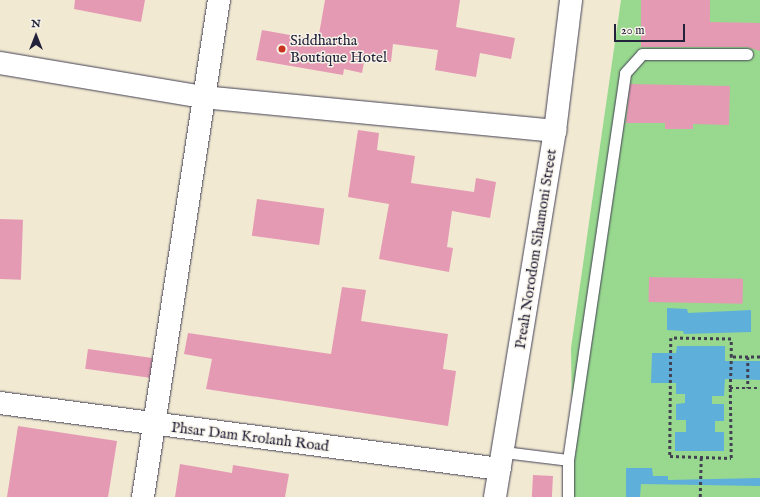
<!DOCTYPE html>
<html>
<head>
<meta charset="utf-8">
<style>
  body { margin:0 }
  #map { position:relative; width:760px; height:497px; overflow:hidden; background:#f2e9d3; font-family:"IM FELL English",serif }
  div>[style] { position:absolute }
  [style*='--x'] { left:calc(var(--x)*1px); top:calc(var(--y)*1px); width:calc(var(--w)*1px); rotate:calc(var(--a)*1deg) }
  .green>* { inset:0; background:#99d98f }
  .water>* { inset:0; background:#5eafd9 }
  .building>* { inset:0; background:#e49ab3; transform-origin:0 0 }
  .path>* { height:2.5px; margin-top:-1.25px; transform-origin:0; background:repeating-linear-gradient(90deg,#414052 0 3px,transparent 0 6px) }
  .roads { filter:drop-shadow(0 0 1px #414052) drop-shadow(0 0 1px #414052) }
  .lane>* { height:11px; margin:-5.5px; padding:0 5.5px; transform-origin:5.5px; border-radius:5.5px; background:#fff }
  .street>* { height:22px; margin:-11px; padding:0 11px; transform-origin:11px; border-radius:11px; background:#fff }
  .secondary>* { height:22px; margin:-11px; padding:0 11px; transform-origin:11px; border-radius:11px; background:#fff }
  .dots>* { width:11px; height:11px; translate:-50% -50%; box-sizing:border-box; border:2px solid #f7f3e8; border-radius:50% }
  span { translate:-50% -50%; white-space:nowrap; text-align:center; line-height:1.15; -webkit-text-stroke:3px #f7f3e8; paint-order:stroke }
  .poi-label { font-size:15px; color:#22223b }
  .left { translate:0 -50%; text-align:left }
  .street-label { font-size:15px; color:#22223b }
  .north { position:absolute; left:16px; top:16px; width:40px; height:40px; -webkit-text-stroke:3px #f7f3e8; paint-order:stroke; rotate:0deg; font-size:11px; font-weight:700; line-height:16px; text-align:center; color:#22223b }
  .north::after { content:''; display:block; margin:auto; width:14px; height:18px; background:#22223b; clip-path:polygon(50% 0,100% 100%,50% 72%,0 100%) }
  .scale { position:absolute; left:614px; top:24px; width:71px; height:18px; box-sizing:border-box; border:2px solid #22223b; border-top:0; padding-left:5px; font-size:12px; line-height:14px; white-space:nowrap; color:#22223b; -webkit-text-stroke:3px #f7f3e8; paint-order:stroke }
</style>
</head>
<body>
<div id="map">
  <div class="green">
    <div style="clip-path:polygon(621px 0,760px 0,760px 497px,573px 497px,571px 348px)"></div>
  </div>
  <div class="water">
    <div style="clip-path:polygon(667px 308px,687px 309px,688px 313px,751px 310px,751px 332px,684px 334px,683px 331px,667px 330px)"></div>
    <div style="clip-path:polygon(677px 346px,725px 346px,725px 361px,760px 361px,760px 380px,725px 379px,724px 396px,712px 396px,712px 404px,724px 404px,724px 421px,715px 421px,715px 432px,724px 432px,724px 451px,675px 451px,675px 432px,686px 432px,686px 420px,676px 420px,676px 404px,685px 403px,685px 394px,676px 394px,676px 383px,651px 383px,652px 353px,676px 353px)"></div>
    <div style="clip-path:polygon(626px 468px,652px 468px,653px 476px,668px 476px,668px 480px,760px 478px,760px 486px,641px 484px,640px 497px,626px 497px)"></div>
  </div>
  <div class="building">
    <div style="clip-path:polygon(75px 0,145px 0,141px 22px,74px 9px)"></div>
    <div style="clip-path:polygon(325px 0,460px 0,456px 27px,515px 38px,511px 59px,480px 53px,476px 77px,435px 70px,438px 50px,393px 44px,391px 62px,365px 57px,362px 73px,344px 69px,343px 75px,256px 60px,262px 30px,318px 40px)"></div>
    <div style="clip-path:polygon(641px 0,710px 0,710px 22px,760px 23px,760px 51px,747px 47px,641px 47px)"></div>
    <div style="clip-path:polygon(630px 84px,730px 86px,729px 125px,693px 124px,693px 129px,665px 129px,665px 123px,626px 123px)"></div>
    <div style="clip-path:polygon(358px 130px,379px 133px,377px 150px,415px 156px,411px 183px,474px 192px,476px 178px,496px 182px,490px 218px,452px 211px,447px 247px,453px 248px,449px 272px,379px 259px,389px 204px,348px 197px)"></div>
    <div style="left:257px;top:199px;width:68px;height:37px;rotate:8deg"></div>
    <div style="left:0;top:219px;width:23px;height:60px;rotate:2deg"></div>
    <div style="left:649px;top:277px;width:94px;height:25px;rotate:1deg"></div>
    <div style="clip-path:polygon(342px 287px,366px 290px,361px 321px,448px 334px,443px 369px,456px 371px,448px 426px,206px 389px,212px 359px,184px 354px,188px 333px,331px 354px)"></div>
    <div style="left:88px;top:349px;width:65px;height:20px;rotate:8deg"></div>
    <div style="clip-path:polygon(18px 426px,117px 441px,108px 497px,7px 497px)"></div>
    <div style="clip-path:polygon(180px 464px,232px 473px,233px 465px,289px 474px,285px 497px,175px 497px)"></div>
    <div style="left:533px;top:475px;width:20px;height:22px;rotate:3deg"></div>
  </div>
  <div class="path">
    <div style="--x:748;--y:357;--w:31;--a:90"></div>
    <div style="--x:760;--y:357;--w:29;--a:180"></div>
    <div style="--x:731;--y:357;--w:18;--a:-90"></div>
    <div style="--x:731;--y:339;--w:60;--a:-179"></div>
    <div style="--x:671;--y:338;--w:118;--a:90.5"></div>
    <div style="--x:670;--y:456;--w:61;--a:1.9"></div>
    <div style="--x:731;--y:458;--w:70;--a:-90.8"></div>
    <div style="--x:730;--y:388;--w:30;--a:0"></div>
    <div style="--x:730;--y:388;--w:31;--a:-88"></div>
    <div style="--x:700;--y:497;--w:40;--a:-88.6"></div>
  </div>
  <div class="roads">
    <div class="lane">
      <div style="--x:504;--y:452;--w:64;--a:7.1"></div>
      <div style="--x:568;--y:460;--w:37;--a:90"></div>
      <div style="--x:568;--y:460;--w:391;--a:-81.6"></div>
      <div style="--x:625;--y:73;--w:25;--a:-48"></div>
      <div style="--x:642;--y:54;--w:105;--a:0"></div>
    </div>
    <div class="street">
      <div style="--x:0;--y:63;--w:206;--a:9.5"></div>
      <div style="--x:203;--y:97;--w:354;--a:5.5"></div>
      <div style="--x:0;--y:403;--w:504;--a:7.52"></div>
      <div style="--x:143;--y:497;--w:503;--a:-81.31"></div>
    </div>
    <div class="secondary">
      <div style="--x:495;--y:497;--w:371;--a:-80.7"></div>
      <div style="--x:555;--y:131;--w:132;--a:-83"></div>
    </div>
  </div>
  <div class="dots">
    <div style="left:282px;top:49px;background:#c8321e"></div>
  </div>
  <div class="poi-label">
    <span class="left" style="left:290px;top:49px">Siddhartha<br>Boutique Hotel</span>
  </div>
  <div class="street-label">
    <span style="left:536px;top:249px;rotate:-81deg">Preah Norodom Sihamoni Street</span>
    <span style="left:250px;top:437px;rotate:7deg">Phsar Dam Krolanh Road</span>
  </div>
  <div class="north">N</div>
  <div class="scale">20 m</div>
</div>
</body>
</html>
